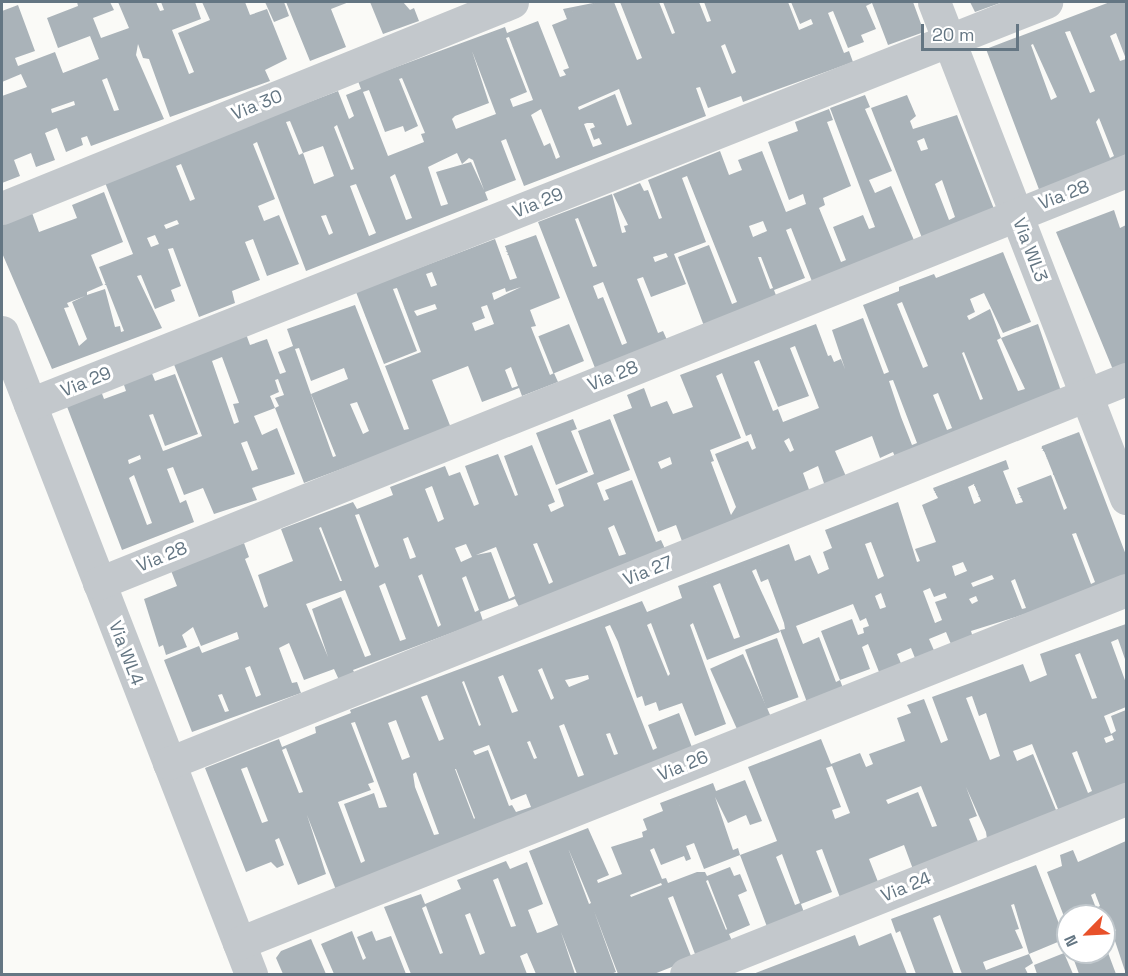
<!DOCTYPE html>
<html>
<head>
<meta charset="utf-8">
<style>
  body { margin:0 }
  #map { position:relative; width:1128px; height:976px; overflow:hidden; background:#fafaf7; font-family:"Space Grotesk",sans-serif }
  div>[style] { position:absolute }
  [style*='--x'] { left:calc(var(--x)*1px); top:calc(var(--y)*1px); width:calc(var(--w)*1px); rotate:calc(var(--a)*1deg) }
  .building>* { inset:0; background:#aab3b9; transform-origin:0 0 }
  .minor>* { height:33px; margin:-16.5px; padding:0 16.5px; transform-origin:16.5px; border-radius:16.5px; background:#c3c8cc }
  span { translate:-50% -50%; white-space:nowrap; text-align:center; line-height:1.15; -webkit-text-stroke:6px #fff; paint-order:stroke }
  .street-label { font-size:18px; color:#647683 }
  .frame { position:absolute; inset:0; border:3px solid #647683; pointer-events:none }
  .north { position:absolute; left:1056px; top:904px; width:60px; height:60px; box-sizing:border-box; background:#fff; border:2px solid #c1c8cd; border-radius:50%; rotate:246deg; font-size:16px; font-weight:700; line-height:24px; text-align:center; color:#647683 }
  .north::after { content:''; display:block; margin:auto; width:21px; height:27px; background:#e8512a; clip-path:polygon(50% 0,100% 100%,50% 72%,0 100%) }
  .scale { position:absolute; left:921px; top:24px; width:98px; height:27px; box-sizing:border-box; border:3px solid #647683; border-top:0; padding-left:8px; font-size:18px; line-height:21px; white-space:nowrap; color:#647683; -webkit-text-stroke:4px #fff; paint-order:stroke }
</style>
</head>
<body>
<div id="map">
  <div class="building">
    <div style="clip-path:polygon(evenodd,77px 2px,110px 2px,114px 10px,93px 18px,101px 38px,129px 28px,118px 2px,156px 2px,160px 11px,164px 10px,161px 2px,195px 2px,201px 19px,172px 30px,189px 74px,194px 72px,178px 33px,210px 20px,202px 2px,245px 2px,250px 15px,267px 9px,287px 59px,265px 70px,270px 81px,170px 117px,149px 59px,143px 58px,138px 44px,136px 55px,164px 119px,91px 146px,87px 136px,81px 138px,83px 145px,66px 152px,57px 128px,45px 133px,55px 160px,36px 167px,31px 153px,14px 160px,20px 176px,2px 183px,2px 96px,27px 87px,21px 74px,2px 82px,2px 11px,18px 5px,35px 51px,15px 58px,18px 66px,55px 52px,63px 73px,99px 59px,90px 36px,58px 48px,47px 18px,78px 6px,77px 2px,107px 78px,119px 110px,114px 111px,102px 80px,107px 78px,77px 2px,74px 101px,75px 105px,52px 113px,51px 109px,74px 101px)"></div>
    <div style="clip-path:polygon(265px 2px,284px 2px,289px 16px,274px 22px)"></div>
    <div style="clip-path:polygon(286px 2px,349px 2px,331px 9px,346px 47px,310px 61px)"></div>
    <div style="clip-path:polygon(370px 2px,403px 2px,410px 10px,414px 8px,419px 21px,383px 34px)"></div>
    <div style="clip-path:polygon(evenodd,598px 2px,614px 2px,637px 60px,642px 58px,620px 2px,659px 2px,672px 34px,675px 33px,663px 2px,699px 2px,707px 22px,711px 21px,704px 2px,788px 2px,799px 30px,813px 24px,811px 19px,800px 24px,791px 2px,913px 2px,924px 32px,888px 45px,872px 3px,866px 6px,876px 29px,861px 35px,864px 42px,848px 48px,833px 11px,828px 13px,844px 53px,849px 51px,853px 62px,743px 102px,741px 96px,708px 108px,700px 87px,696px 88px,706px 116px,524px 186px,506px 139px,501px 141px,516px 180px,485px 192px,488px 200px,306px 271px,257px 142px,253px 144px,275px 199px,258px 206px,264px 221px,279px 215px,299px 264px,267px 276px,253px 239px,245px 242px,260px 280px,232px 291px,235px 303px,199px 317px,173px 248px,168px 249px,181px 286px,171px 290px,175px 301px,155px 309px,141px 275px,137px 276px,162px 328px,52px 369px,2px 253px,2px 221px,31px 210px,39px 232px,77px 218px,72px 205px,104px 192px,123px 242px,91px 255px,103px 285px,87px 292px,87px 295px,105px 289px,115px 327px,120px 326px,121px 332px,124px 331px,99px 267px,133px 254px,104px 180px,338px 91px,349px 119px,354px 116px,346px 95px,361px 89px,358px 81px,505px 27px,507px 33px,538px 21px,560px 77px,566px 75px,563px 70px,569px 68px,552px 25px,567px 19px,563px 9px,598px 2px,509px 37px,533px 100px,513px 107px,510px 99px,527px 92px,506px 38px,509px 37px,598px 2px,725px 44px,736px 72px,732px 74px,721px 46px,725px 44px,598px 2px,472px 51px,496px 114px,456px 129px,452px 119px,455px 116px,489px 103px,472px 51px,598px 2px,402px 78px,425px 133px,421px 134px,424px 142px,388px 156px,363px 92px,369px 90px,385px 132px,403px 126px,405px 132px,418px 126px,399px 79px,402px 78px,598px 2px,619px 89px,632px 124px,627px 126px,615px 94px,579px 110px,578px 107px,619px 89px,598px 2px,541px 109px,560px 157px,556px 159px,550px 143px,544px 146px,531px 115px,541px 109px,598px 2px,290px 121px,303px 153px,299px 155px,286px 122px,290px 121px,598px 2px,587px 123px,593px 123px,595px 127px,590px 129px,594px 140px,599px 138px,602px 144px,593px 147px,584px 124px,587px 123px,598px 2px,337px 125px,354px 169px,351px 170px,334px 127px,337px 125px,598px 2px,323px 146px,334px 176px,314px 184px,303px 153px,323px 146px,598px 2px,457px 153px,462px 164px,469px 158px,473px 160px,484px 190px,471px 162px,436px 172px,448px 204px,441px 206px,428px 167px,457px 153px,598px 2px,181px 164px,195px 199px,190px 201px,176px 166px,181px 164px,598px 2px,395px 174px,412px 218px,406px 220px,390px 177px,395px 174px,598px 2px,356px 184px,376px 233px,369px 236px,350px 186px,356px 184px,598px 2px,326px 215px,333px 233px,329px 235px,321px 216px,326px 215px,598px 2px,177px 220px,179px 224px,166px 229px,164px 225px,177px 220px,598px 2px,155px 235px,159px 244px,151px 247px,147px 238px,155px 235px,598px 2px,85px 296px,72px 302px,87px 339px,79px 346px,64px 308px,69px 307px,67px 303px,85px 296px)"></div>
    <div style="clip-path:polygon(970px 2px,1003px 2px,975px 12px)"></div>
    <div style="clip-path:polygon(evenodd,1110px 2px,1126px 2px,1126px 154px,1043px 200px,986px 49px,1110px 2px,1070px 31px,1095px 91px,1090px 93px,1065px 32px,1070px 31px,1110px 2px,1116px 33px,1126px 59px,1120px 61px,1110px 36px,1116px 33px,1110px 2px,1033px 44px,1057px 97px,1051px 100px,1031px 45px,1033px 44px,1110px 2px,1099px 118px,1114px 156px,1110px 158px,1096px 122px,1099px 118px)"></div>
    <div style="clip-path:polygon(evenodd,865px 95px,870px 107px,865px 109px,892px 171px,869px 180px,875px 193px,891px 186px,916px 245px,813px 284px,791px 228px,786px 230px,805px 278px,774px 290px,777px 298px,704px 326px,678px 257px,709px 245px,732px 304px,737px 302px,687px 176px,682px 178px,706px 242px,674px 254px,686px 284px,651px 297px,643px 277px,637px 279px,658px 333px,663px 331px,667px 340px,595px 368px,538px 222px,612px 194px,622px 233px,626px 232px,624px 226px,628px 225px,613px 194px,640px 183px,644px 191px,648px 190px,659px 219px,662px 218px,648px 180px,720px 151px,729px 175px,742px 170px,738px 160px,762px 151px,786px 212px,806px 204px,803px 194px,789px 200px,768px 142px,798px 131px,795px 122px,829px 109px,833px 120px,827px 122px,851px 186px,823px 198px,825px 205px,819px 208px,841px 262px,846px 260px,833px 227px,863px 215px,869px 229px,875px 227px,830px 108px,865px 95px,578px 218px,597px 266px,593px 267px,575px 219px,578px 218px,865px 95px,763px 221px,767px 231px,753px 237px,749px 226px,763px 221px,865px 95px,666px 253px,668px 257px,655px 262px,653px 257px,666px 253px,865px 95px,758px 257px,761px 257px,773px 288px,770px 289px,758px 257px,865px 95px,603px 282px,627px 343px,622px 345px,603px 297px,598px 299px,593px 286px,603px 282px)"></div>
    <div style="clip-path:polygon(evenodd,907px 95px,916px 116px,910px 121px,913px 129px,957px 115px,996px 214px,924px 243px,871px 108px,907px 95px,924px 138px,928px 149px,921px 151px,917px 141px,924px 138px,907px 95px,942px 180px,955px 217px,949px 220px,935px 184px,942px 180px)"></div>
    <div style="clip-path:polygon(1114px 210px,1120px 228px,1126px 225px,1126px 373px,1116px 377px,1056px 232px)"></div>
    <div style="clip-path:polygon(evenodd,536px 235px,560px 298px,530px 310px,536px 326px,531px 327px,550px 375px,554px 373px,558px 382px,522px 396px,519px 388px,482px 402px,468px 366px,432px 380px,451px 428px,304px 483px,275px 408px,254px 416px,262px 435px,277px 428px,295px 474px,252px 488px,257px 500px,214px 514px,203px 488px,184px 495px,173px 467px,167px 469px,180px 503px,186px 500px,194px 522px,122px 550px,66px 404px,101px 391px,104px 399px,126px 391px,123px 382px,151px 371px,155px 381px,175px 374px,198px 434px,165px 446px,153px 414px,149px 415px,163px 451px,166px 450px,202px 436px,173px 362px,246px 334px,250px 345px,267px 339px,280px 374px,286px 372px,278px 352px,293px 346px,287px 329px,355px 305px,404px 430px,409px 429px,385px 366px,421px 352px,397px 288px,393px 289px,417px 351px,384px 364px,356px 292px,495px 239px,510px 280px,517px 278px,505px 246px,536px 235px,432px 272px,437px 285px,431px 287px,426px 274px,432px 272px,536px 235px,521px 287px,494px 300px,492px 293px,505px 288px,506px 292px,521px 287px,536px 235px,435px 304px,437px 309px,417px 316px,414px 311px,435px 304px,536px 235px,487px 305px,494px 324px,475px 331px,472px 323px,485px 318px,481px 307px,487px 305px,536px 235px,299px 348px,311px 381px,344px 368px,348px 379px,311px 394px,336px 456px,333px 457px,295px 349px,299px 348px,536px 235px,222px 357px,239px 403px,233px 404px,239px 422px,234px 424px,212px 361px,222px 357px,536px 235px,511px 367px,518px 386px,512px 388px,505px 370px,511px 367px,536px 235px,278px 379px,284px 395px,275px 398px,279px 406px,275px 408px,270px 396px,279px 392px,275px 380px,278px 379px,536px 235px,357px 402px,369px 431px,363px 434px,350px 404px,357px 402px,536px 235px,247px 441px,258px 469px,252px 471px,241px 443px,247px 441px,536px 235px,140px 455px,141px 459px,129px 464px,128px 460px,140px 455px,536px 235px,134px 475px,152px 523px,147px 525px,129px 478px,134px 475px)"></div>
    <div style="clip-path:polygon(evenodd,1003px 252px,1031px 322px,1003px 333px,984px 293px,970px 299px,975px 312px,967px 316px,969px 320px,990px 309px,1001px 338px,997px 340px,1018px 391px,1025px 389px,1001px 338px,1038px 324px,1061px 391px,897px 462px,893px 452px,880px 458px,872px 436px,835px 451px,848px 481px,826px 489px,818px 466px,803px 473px,811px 495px,683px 544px,676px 525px,658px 532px,613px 415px,632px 408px,627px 395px,644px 388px,651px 407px,667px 401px,673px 414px,693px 407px,680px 375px,816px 324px,828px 356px,831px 355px,834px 362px,841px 359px,845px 369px,832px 330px,863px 318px,884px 374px,889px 372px,863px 305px,899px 291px,899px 287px,934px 274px,936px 278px,1003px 252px,902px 302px,928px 366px,923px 368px,897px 304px,902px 302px,1003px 252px,795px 346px,819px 408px,783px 422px,778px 409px,773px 411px,754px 362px,759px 360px,778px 407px,809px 396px,790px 348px,795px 346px,1003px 252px,964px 352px,983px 399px,980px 400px,962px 353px,964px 352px,1003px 252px,722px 373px,746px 436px,751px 434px,756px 448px,752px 450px,748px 441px,715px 454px,736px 507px,731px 515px,711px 462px,714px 461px,710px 450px,741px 438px,716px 376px,722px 373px,1003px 252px,893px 380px,917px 443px,912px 445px,901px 417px,889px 381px,893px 380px,1003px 252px,938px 393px,952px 428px,947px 430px,933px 395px,938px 393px,1003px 252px,789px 438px,794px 450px,790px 452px,784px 441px,789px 438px,1003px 252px,670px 457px,672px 464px,661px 469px,658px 462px,670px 457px)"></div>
    <div style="left:569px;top:324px;width:40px;height:33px;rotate:68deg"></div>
    <div style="clip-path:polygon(573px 419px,577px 429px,571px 431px,588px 472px,556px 485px,536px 433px)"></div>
    <div style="clip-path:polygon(evenodd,610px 419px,630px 470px,597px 483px,604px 501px,609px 499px,605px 490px,632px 480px,656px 542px,661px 540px,666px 551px,519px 607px,515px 599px,480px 612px,483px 621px,353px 670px,355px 674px,339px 680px,334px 669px,304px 680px,289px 643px,279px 648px,292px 683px,297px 682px,301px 693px,192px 732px,164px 660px,199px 646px,202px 653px,239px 639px,237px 632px,201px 646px,193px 627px,182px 635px,187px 647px,166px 655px,163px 645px,159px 647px,144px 599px,177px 586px,170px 568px,244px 543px,249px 557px,245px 559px,264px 608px,268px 606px,258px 575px,293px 561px,281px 529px,353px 502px,357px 509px,393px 495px,390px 487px,445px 466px,449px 476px,460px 472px,474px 506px,479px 504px,465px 466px,498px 454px,515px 496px,518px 495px,504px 456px,532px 445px,555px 502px,548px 505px,551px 512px,564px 506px,558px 489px,594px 474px,578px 431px,610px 419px,432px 486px,444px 519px,438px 522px,425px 489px,432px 486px,610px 419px,359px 514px,379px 566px,375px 568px,355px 515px,359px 514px,610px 419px,614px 525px,626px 554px,619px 556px,608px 528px,614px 525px,610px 419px,321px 527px,342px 581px,340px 581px,319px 528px,321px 527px,610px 419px,408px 537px,416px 557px,410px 559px,403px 539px,408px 537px,610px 419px,537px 543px,553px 582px,549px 584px,533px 544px,537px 543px,610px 419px,466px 544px,472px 557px,461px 562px,455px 548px,466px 544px,610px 419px,496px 547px,515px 596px,509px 599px,491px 552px,476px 555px,496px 547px,610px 419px,422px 574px,441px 625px,438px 627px,418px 576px,422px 574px,610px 419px,466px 576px,479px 610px,475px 612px,462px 578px,466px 576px,610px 419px,385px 583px,406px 639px,400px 641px,379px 586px,385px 583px,610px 419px,345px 590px,371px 655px,365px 657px,341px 597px,312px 609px,328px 657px,306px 604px,345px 590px,610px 419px,250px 666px,261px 695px,256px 697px,245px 668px,250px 666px,610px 419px,222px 694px,229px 711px,225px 712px,218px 695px,222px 694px)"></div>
    <div style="clip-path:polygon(evenodd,1079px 432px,1126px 555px,1126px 582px,971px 631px,974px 641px,953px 649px,946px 632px,929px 639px,936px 655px,917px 663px,911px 648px,897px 654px,903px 668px,881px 677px,868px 644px,862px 647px,870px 669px,840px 680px,844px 691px,808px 705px,780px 630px,785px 629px,784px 623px,768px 579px,761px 582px,756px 569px,752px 571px,780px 632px,707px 660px,693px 623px,690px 625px,726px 724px,695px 736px,682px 703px,659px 711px,656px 702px,645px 706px,642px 696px,637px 698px,618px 642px,610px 625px,605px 627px,653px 750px,657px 748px,648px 725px,679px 713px,693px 750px,336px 890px,307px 815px,326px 874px,298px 885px,279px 838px,275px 840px,284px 865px,277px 868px,271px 862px,246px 872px,205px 768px,279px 739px,282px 747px,316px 733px,315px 727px,351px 713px,350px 710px,642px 601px,647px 612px,682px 598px,678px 586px,789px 544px,795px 561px,810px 555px,818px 574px,829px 569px,823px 552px,832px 548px,825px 530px,898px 502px,917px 562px,920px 561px,915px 549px,936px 542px,922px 505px,938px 498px,933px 488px,1006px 460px,1009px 469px,1003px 471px,1016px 504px,1023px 502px,1017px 488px,1051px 475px,1064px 510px,1067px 508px,1042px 446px,1079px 432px,974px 484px,981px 501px,974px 504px,968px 487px,974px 484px,1079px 432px,1076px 533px,1095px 582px,1091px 584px,1072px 534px,1076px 533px,1079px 432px,871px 542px,884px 576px,878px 579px,865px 544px,871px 542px,1079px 432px,963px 562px,967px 571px,955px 576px,952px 566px,963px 562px,1079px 432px,992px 575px,994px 579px,973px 587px,971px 583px,992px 575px,1079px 432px,1015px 579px,1026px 608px,1022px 609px,1011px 581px,1015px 579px,1079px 432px,720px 583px,740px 637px,734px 639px,713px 586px,720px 583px,1079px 432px,930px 588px,934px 597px,945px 593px,947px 598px,935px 602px,942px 620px,935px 623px,923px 591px,930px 588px,1079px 432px,881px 593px,886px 607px,880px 609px,875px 596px,881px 593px,1079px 432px,976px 596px,978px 601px,972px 604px,969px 599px,976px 596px,1079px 432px,853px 604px,860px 621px,866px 618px,869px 626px,863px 628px,864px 633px,858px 635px,852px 619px,821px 631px,840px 680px,836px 682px,819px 637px,803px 644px,796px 626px,853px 604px,1079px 432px,651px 623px,670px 674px,668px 676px,647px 625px,651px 623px,1079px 432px,542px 668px,554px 698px,551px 700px,538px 670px,542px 668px,1079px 432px,503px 675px,518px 711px,512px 713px,498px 677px,503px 675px,1079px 432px,588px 675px,589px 679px,569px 687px,565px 680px,588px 675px,1079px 432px,464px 681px,481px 725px,479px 726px,462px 682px,464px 681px,1079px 432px,427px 695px,444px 739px,439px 741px,421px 697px,427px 695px,1079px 432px,396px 720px,410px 757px,402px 760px,388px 723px,396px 720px,1079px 432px,355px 722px,387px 807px,379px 808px,374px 793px,344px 804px,365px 861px,361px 863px,338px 802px,371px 790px,368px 784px,374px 782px,351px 723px,355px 722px,1079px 432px,564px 724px,584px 775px,578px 777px,559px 726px,564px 724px,1079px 432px,610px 733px,618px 754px,614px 755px,606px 734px,610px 733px,1079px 432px,530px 741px,537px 758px,534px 759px,527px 742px,530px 741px,1079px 432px,489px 745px,511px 800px,526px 794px,531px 807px,516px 812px,512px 805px,509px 806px,488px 750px,475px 755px,473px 751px,489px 745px,1079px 432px,286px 748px,303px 792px,299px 793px,282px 750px,286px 748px,1079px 432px,247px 767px,268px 821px,262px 823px,241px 769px,247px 767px,1079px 432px,456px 769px,475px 818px,474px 819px,455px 769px,456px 769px,1079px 432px,416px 772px,439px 834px,434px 835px,415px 787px,413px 774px,416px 772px)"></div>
    <div style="clip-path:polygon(evenodd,1126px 624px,1126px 662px,1118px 639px,1111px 642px,1126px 683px,1126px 707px,1104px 716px,1111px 734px,1116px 731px,1111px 716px,1126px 710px,1126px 794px,988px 846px,986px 832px,966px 787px,977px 816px,969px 819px,981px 849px,914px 872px,904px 845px,869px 859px,880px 887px,842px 903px,822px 849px,816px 851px,832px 892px,801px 904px,806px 918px,769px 932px,740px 855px,777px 841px,748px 767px,821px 739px,831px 764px,860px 753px,866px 767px,873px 764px,869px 754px,905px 741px,897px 718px,911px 713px,907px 705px,924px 699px,941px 743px,948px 740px,932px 697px,1023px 664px,1030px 682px,1047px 675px,1040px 654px,1126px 624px,1080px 653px,1097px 698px,1092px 699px,1075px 655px,1080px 653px,1126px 624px,972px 696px,979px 716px,986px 713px,1000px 756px,990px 760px,966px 698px,972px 696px,1126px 624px,1112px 735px,1114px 740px,1106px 743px,1104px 738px,1112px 735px,1126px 624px,1032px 744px,1058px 809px,1056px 810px,1033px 754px,1017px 761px,1013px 751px,1032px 744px,1126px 624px,1077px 751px,1092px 791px,1088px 793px,1072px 753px,1077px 751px,1126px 624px,832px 766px,850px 813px,835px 819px,832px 810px,841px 807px,826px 768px,832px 766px,1126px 624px,921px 786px,937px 826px,932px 827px,918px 792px,888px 804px,886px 800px,921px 786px,1126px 624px,782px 854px,800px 903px,795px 905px,776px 857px,782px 854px)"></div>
    <div style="left:777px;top:638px;width:63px;height:34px;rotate:70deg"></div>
    <div style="left:743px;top:654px;width:72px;height:36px;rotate:66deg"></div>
    <div style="clip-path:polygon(evenodd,745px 780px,762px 821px,750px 825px,746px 815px,728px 823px,715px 797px,733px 850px,738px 848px,740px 855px,704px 869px,694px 843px,686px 846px,691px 859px,686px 861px,684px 856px,661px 865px,654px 848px,650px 850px,662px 879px,666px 878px,668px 883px,697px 872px,705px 872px,707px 876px,730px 867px,734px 876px,740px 874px,747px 891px,738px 895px,750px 925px,729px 934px,733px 943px,654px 974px,618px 974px,594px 911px,616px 972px,611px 974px,577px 974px,561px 932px,575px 974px,536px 974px,527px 953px,520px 956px,527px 974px,411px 974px,384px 907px,421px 894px,425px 904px,461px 889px,457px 880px,506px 861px,510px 869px,527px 862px,543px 904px,528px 910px,537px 933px,541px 932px,558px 925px,529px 851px,588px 828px,609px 875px,597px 880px,598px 883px,622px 874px,611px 847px,643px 837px,642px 832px,647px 830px,643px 819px,663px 811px,660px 803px,713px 783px,716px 791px,745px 780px,568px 848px,591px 903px,589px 904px,568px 848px,745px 780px,498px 878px,516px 926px,511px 927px,493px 880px,498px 878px,745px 780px,708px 880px,727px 929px,726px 930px,706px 881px,708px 880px,745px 780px,661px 883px,662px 885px,631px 897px,630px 895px,661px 883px,745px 780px,673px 896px,695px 954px,691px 956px,668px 898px,673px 896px,745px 780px,426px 906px,443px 953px,440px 954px,422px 908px,426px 906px,745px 780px,470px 913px,485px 953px,480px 955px,465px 915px,470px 913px)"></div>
    <div style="clip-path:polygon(evenodd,1126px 841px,1126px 974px,1112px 932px,1116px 931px,1112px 921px,1104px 925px,1104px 916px,1068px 916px,1068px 927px,1047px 872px,1062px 866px,1060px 855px,1073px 850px,1078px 862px,1126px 841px,1095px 893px,1100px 906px,1096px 908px,1091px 895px,1095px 893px)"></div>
    <div style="clip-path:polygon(1036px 865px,1065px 939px,1029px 954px,1014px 904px,1011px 905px,1019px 929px,1015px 930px,1023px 948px,983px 962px,986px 970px,1029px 954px,1033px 963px,1025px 968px,1028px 974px,962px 974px,940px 915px,933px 918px,954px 974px,916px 974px,900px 931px,896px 933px,891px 919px)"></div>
    <div style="clip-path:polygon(352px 931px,363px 960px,366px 958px,357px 937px,372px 931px,376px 941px,391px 936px,406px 974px,334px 974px,321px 944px)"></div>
    <div style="clip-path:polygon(891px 933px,907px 974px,753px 974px,855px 935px,859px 946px)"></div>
    <div style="clip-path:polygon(311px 939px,326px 974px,283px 974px,276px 958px,281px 951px)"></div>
    <div style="clip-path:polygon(1104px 942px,1116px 974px,1079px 974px,1071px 952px,1104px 952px)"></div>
    <div style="clip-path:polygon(1064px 953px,1073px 974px,1037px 974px,1034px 965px)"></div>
  </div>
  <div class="minor">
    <div style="--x:934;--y:2;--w:532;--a:68.84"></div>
    <div style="--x:2;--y:208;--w:550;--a:-21.99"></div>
    <div style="--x:2;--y:332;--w:689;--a:68.8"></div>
    <div style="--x:30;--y:404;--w:1093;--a:-21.59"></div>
    <div style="--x:99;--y:583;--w:1107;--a:-21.86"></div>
    <div style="--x:169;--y:763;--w:1031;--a:-21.86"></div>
    <div style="--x:239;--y:943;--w:955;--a:-21.7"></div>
    <div style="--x:686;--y:974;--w:474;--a:-21.7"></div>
  </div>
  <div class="street-label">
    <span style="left:257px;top:105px;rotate:-22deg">Via 30</span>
    <span style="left:1064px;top:195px;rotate:-21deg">Via 28</span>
    <span style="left:538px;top:203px;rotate:-22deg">Via 29</span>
    <span style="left:1030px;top:250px;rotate:69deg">Via WL3</span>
    <span style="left:613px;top:376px;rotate:-22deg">Via 28</span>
    <span style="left:86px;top:382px;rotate:-22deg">Via 29</span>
    <span style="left:162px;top:557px;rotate:-22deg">Via 28</span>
    <span style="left:648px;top:571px;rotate:-22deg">Via 27</span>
    <span style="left:126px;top:653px;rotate:69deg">Via WL4</span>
    <span style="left:683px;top:766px;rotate:-22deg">Via 26</span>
    <span style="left:906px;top:887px;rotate:-22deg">Via 24</span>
  </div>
  <div class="frame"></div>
  <div class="north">N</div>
  <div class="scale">20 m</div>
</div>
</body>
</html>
